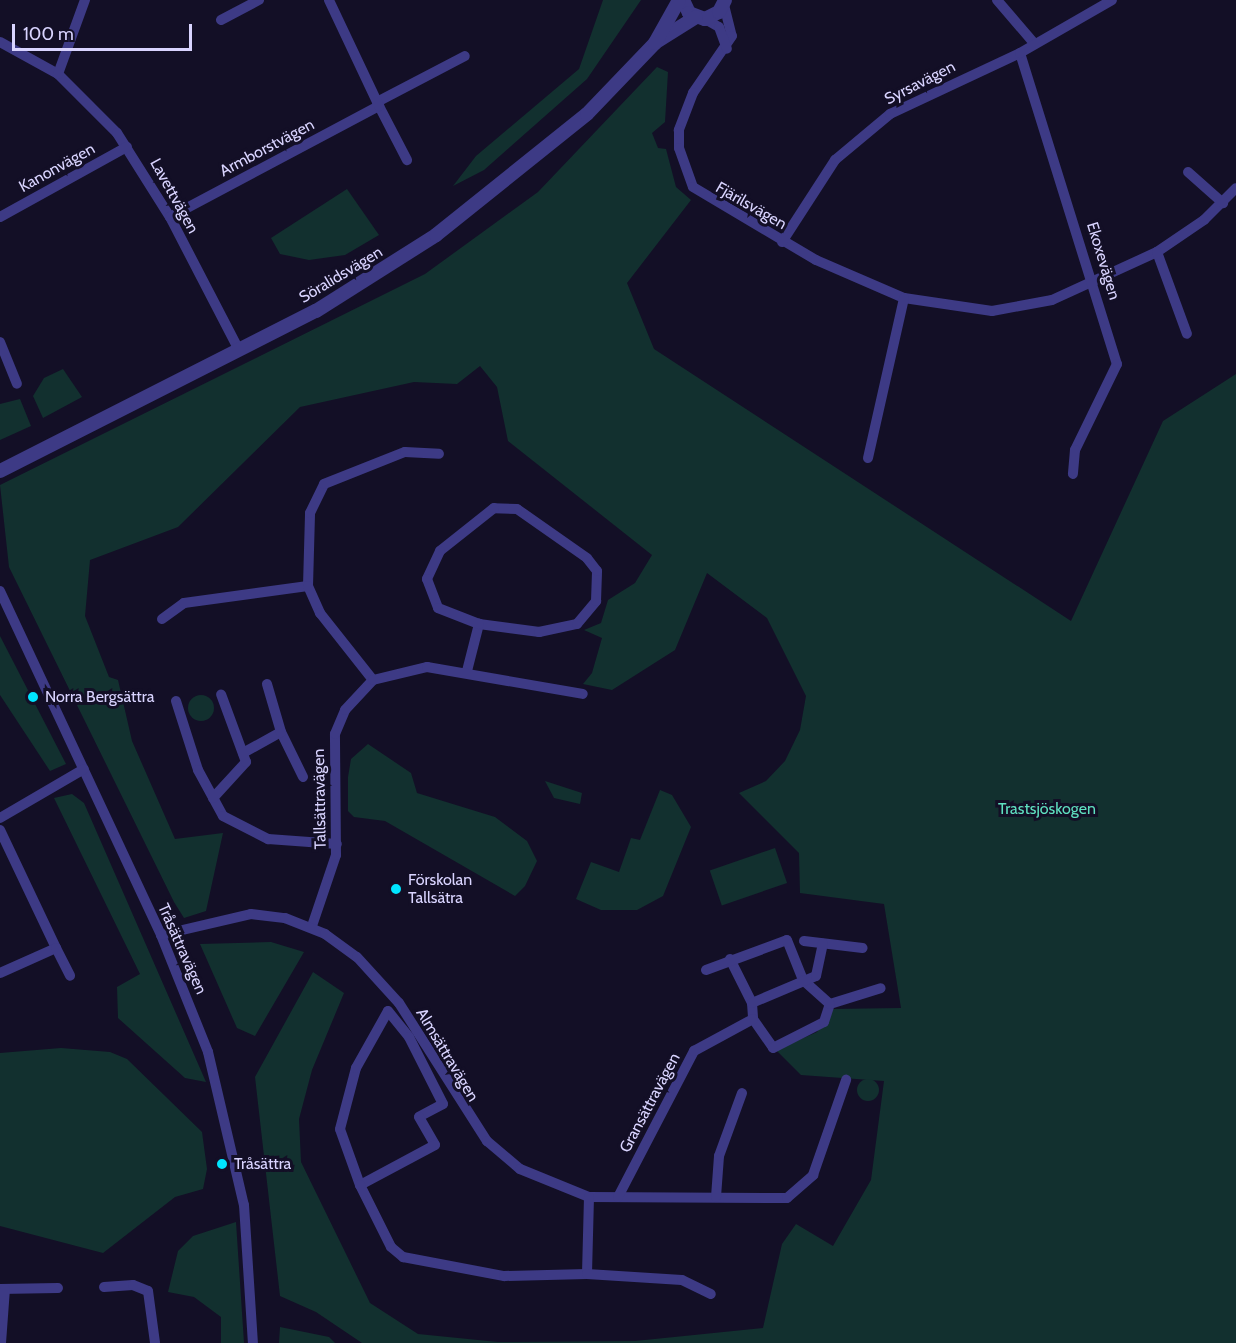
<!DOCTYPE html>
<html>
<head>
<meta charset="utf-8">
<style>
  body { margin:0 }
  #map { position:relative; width:1236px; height:1343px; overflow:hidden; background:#130f26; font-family:Cabin,sans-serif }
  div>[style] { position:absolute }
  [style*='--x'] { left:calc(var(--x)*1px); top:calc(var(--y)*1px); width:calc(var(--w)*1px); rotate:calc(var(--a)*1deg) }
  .green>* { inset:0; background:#12302f; transform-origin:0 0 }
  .round { border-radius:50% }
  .minor>* { height:10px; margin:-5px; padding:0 5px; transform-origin:5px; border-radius:5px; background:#3d3a85 }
  .tertiary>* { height:14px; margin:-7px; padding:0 7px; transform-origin:7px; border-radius:7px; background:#3d3a85 }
  .dots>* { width:16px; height:16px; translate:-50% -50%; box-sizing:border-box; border:3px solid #130f26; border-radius:50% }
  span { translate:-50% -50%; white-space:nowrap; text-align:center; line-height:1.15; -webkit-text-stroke:6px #130f26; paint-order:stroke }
  .street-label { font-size:16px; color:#d9d4ff }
  .poi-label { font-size:16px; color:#d9d4ff }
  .left { translate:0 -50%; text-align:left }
  .park-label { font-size:16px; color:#5fe0c0 }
  .scale { position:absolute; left:12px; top:24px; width:180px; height:27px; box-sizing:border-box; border:3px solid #d9d4ff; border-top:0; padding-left:8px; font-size:18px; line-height:21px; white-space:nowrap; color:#d9d4ff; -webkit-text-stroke:4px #130f26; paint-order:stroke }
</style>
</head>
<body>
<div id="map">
  <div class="green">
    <div style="clip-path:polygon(603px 0,641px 0,587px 79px,484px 170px,453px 186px,476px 156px,579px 69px)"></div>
    <div style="clip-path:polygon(657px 67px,668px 72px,665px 122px,652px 133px,658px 148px,666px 149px,676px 187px,691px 200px,627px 283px,654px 349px,1071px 621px,1163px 421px,1236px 374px,1236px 1343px,362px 1343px,316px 1312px,280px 1296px,255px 1077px,313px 972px,344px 993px,312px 1070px,299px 1119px,301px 1162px,370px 1303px,418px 1334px,498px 1342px,635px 1341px,763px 1328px,782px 1244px,796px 1224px,833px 1246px,871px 1180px,884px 1081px,801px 1075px,776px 1050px,817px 1032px,833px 1009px,901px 1008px,884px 904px,800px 893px,799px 853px,739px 793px,766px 781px,785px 761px,800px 730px,806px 696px,767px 618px,707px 573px,675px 650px,612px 690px,583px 684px,592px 673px,602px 638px,584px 630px,601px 623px,608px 600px,635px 583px,652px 555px,508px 441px,497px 387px,480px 366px,457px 384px,414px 382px,300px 407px,178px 527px,90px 560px,85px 616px,109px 677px,118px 680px,132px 741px,175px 839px,223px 833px,206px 911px,184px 918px,174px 902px,9px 567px,0 485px,425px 274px,538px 192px)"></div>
    <div style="clip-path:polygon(347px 189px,379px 235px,345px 255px,309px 260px,280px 254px,271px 238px)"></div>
    <div style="clip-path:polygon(63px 369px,82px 397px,43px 418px,33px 396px,44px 378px)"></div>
    <div style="clip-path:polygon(20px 399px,31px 426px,0 440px,0 404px)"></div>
    <div style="clip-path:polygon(0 636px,66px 764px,50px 771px,0 695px)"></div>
    <div class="round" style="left:188px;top:695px;width:26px;height:26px"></div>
    <div style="clip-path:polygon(368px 744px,411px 773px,417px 793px,495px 817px,527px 841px,537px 861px,525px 886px,515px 896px,385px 821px,354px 817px,348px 811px,348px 777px,351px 759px)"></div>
    <div style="clip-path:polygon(545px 781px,582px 793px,580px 804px,554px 798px)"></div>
    <div style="clip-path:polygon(660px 790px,672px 795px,691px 827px,663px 896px,637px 910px,601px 910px,576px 899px,591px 862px,619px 872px,631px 838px,640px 840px)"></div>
    <div style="clip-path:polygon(72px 794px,84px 803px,206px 1082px,185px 1078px,118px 1018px,117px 987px,140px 974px,54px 798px)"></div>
    <div style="left:775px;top:848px;width:37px;height:69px;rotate:71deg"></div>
    <div style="clip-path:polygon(271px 942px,304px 952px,255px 1036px,237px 1028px,200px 944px)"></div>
    <div style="clip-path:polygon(61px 1048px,110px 1052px,127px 1059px,202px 1132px,207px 1169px,203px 1189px,175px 1197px,103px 1253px,0 1226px,0 1053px)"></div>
    <div class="round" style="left:857px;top:1079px;width:22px;height:22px"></div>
    <div style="clip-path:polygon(236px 1222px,244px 1343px,221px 1343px,221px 1317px,194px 1297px,168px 1292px,178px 1251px,193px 1236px)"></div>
    <div style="clip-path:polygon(280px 1327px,329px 1337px,335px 1343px,279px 1343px)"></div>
  </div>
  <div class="minor">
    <div style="--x:997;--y:0;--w:55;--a:49.4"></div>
    <div style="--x:724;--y:5;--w:32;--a:76"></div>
    <div style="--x:732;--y:36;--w:69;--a:124.4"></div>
    <div style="--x:693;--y:93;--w:40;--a:111"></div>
    <div style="--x:679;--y:130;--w:18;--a:90"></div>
    <div style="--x:679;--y:148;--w:41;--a:70.3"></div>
    <div style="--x:693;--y:187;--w:143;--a:30.7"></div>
    <div style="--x:816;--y:260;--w:96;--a:23.4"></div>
    <div style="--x:904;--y:298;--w:89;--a:8.4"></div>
    <div style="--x:992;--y:311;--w:61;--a:-10.4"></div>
    <div style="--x:1052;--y:300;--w:115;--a:-24.6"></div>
    <div style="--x:1157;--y:252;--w:57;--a:-34.2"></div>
    <div style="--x:1204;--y:220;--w:45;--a:-45"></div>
    <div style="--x:705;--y:19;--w:16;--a:30"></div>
    <div style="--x:719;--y:27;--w:23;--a:70"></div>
    <div style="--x:221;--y:20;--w:43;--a:-27.8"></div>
    <div style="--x:0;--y:42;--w:66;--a:28.9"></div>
    <div style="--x:58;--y:74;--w:83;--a:45"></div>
    <div style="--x:117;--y:133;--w:99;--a:57.8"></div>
    <div style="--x:170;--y:217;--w:150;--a:62.6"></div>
    <div style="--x:1020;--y:53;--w:326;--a:72.7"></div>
    <div style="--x:1117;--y:364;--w:96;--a:116"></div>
    <div style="--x:1075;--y:450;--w:24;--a:95"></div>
    <div style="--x:58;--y:74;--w:79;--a:-70"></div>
    <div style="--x:377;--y:102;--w:99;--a:-27.6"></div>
    <div style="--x:379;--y:106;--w:61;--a:62.6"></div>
    <div style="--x:1188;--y:172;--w:47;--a:41.5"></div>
    <div style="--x:0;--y:217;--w:145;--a:-28.9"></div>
    <div style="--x:170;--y:217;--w:237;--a:-28"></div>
    <div style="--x:379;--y:106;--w:117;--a:-115.3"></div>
    <div style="--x:782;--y:242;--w:98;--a:-57.1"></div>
    <div style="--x:835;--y:160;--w:72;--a:-39.9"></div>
    <div style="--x:890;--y:114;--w:144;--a:-25.1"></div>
    <div style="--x:1020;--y:53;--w:106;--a:-29.9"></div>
    <div style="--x:1157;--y:252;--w:87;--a:69.9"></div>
    <div style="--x:0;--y:342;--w:45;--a:68"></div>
    <div style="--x:868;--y:458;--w:164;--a:-77.3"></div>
    <div style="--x:308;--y:586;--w:73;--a:-88.4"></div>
    <div style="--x:310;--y:513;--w:32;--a:-64"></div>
    <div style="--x:324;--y:484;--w:87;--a:-21.6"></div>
    <div style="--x:405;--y:452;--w:34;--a:3"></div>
    <div style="--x:0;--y:591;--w:380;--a:64.9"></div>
    <div style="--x:161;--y:935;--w:126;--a:68.1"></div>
    <div style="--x:208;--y:1052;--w:157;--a:76.8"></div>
    <div style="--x:244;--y:1205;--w:138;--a:86.3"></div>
    <div style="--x:162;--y:619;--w:27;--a:-36"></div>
    <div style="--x:184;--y:603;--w:125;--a:-7.8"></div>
    <div style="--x:308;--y:586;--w:30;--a:66"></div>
    <div style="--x:320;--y:613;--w:85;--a:51.7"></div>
    <div style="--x:467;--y:671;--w:49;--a:-75.7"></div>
    <div style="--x:479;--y:624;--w:61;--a:7.6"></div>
    <div style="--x:539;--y:632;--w:39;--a:-12"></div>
    <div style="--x:577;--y:624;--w:30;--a:-50"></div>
    <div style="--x:596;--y:601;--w:30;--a:-88"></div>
    <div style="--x:597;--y:571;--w:16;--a:-128"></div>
    <div style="--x:587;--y:558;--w:85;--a:-145"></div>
    <div style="--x:517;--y:509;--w:23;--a:-178"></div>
    <div style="--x:494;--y:508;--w:69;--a:141.5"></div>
    <div style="--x:440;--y:551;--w:31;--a:115"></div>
    <div style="--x:427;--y:579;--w:31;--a:69"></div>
    <div style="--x:438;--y:608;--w:44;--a:21.3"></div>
    <div style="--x:176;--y:701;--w:72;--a:72.3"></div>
    <div style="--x:198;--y:770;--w:52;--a:61.5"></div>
    <div style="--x:223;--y:816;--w:51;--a:27.1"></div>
    <div style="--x:268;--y:839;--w:69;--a:4.1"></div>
    <div style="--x:281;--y:732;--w:50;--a:63.9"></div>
    <div style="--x:243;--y:753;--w:43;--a:-28.9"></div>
    <div style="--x:281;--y:732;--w:50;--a:-106.3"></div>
    <div style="--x:213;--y:798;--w:49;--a:-47.5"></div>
    <div style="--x:246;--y:762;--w:72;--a:-110.2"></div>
    <div style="--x:0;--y:818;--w:97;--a:-30.3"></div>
    <div style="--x:0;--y:830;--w:131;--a:64.6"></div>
    <div style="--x:56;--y:948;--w:61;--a:155.9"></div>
    <div style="--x:312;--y:926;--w:75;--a:-71.3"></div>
    <div style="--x:336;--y:855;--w:121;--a:-90.5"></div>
    <div style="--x:335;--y:734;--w:26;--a:-67"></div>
    <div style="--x:345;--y:710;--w:41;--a:-47"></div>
    <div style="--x:373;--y:680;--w:56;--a:-13.5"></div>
    <div style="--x:427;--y:667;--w:158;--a:9.8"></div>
    <div style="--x:161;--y:935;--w:92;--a:-13.1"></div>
    <div style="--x:251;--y:914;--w:34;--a:7"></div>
    <div style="--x:285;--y:918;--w:43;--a:21.8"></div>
    <div style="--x:325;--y:934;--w:39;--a:36"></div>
    <div style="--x:357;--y:957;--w:62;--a:47.6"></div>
    <div style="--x:399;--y:1003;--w:164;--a:57.5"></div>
    <div style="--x:487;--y:1141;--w:43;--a:40.3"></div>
    <div style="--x:520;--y:1169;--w:74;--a:22.1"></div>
    <div style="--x:589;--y:1197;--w:198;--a:0.3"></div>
    <div style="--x:787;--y:1198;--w:35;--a:-41"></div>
    <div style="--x:813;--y:1175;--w:101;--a:-70.8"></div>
    <div style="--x:804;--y:941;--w:59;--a:6.8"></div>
    <div style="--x:56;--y:948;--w:31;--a:63"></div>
    <div style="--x:730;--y:959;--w:49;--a:63.4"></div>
    <div style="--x:752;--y:1003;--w:16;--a:86"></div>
    <div style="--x:753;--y:1019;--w:35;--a:55"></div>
    <div style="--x:773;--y:1048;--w:57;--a:-27"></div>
    <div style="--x:824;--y:1022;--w:19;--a:-72"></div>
    <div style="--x:830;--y:1004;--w:53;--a:-17.4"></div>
    <div style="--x:706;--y:970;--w:86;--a:-20.3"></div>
    <div style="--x:787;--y:940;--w:43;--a:68.2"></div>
    <div style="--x:803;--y:980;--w:36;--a:42"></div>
    <div style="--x:752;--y:1003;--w:69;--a:-22.9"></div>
    <div style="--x:816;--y:976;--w:33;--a:-78"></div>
    <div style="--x:360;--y:1185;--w:59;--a:-109.7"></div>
    <div style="--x:340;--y:1129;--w:63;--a:-75.3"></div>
    <div style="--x:356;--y:1068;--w:65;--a:-60.7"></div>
    <div style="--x:388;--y:1011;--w:33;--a:51"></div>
    <div style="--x:409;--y:1037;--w:75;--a:63.1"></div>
    <div style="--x:443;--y:1104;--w:27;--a:152"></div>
    <div style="--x:419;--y:1117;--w:32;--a:60"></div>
    <div style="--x:435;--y:1145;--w:85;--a:151.9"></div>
    <div style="--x:360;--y:1185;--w:69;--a:63.4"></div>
    <div style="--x:391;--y:1247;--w:16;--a:40"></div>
    <div style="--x:403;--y:1257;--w:103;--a:10.7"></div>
    <div style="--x:504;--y:1276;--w:83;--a:-1.4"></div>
    <div style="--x:589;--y:1197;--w:77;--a:91.5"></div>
    <div style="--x:587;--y:1274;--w:95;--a:3.6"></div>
    <div style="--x:682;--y:1280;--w:32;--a:26"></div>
    <div style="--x:618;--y:1197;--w:165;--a:-62.5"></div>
    <div style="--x:694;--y:1051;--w:67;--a:-28.5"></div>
    <div style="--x:716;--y:1197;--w:41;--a:-85.8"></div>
    <div style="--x:719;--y:1156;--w:67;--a:-69.9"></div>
    <div style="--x:104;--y:1287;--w:29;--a:-4"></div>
    <div style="--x:133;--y:1285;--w:16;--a:22"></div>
    <div style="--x:148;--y:1291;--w:52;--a:82.3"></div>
    <div style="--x:0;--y:1289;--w:58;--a:-1"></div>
    <div style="--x:1;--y:1343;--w:54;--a:-85.8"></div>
  </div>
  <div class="tertiary">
    <div style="--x:683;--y:0;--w:14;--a:65"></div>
    <div style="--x:689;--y:13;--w:17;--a:21"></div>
    <div style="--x:705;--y:19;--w:16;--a:-27"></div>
    <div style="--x:719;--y:12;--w:13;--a:-63"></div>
    <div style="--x:656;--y:42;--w:47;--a:-32"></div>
    <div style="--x:0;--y:471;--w:354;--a:-26.9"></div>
    <div style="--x:316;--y:311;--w:142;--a:-32.3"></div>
    <div style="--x:436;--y:235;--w:193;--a:-38.7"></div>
    <div style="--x:587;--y:114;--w:98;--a:-46.2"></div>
    <div style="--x:655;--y:43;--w:49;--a:-60.8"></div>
  </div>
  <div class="dots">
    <div style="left:33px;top:697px;background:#00e5ff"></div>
    <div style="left:396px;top:889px;background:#00e5ff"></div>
    <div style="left:222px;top:1164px;background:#00e5ff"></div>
  </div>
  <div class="street-label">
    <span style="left:920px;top:83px;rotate:-27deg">Syrsavägen</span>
    <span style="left:267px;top:148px;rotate:-28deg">Armborstvägen</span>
    <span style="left:57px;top:168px;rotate:-29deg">Kanonvägen</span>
    <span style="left:174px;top:196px;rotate:61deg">Lavettvägen</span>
    <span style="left:751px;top:206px;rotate:30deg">Fjärilsvägen</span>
    <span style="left:1103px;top:261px;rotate:73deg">Ekoxevägen</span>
    <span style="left:341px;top:275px;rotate:-31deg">Söralidsvägen</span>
    <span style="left:320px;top:799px;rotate:-91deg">Tallsättravägen</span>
    <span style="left:182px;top:949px;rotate:66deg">Tråsättravägen</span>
    <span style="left:447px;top:1055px;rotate:59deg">Almsättravägen</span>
    <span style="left:650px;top:1103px;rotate:-62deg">Gransättravägen</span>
  </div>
  <div class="poi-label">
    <span class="left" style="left:45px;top:697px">Norra Bergsättra</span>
    <span class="left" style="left:408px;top:889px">Förskolan<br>Tallsätra</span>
    <span class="left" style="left:234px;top:1164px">Tråsättra</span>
  </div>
  <div class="park-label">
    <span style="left:1047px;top:809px">Trastsjöskogen</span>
  </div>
  <div class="scale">100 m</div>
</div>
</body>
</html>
